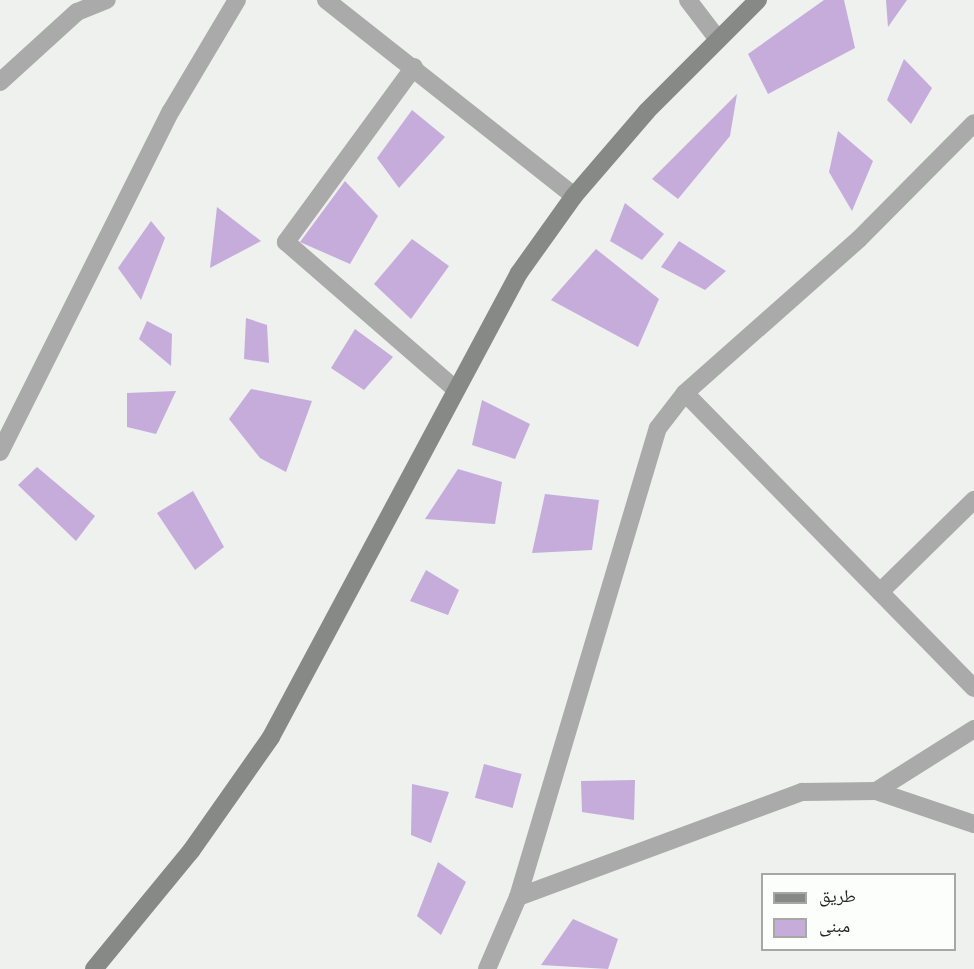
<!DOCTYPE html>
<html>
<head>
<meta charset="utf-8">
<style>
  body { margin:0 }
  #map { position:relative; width:974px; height:969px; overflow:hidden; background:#eef1ee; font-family:Georgia,"Noto Naskh Arabic",serif }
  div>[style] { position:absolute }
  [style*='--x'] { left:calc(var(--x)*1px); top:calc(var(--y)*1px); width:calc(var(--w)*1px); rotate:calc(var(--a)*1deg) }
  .building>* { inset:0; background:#c5acdb; transform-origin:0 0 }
  .minor>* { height:18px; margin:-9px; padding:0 9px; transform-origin:9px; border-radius:9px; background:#a9aaa9 }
  .secondary>* { height:18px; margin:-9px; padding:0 9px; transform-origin:9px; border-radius:9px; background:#878987 }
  span { translate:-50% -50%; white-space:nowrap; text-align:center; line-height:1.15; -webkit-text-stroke:4.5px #fbfefb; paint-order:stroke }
  .legend { position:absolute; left:761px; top:873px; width:195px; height:78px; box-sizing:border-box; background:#fbfefb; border:2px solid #a5a8a5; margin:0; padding:8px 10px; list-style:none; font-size:18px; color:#252625 }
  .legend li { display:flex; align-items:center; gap:12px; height:30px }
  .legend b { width:30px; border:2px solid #a5a8a5 }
</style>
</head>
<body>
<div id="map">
  <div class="building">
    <div style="clip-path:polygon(824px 0,844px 0,855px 48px,768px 94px,748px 54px)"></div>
    <div style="clip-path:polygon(886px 0,907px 0,888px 27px)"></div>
    <div style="clip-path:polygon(904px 59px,932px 88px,911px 124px,887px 100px)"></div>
    <div style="clip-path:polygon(737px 94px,730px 136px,678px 199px,652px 179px)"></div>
    <div style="clip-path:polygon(412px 110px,445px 137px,399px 188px,377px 158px)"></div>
    <div style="clip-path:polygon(838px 131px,873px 161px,852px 211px,829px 172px)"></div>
    <div style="clip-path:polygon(345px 181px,378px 216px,350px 264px,300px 242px)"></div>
    <div style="clip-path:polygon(625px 203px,664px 234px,642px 260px,610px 241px)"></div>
    <div style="clip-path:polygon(217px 207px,261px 241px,210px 268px)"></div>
    <div style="clip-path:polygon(151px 221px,165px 238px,141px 300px,118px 268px)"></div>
    <div style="clip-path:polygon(412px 239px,449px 266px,411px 319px,374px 284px)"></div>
    <div style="clip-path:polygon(679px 241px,726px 271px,705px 290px,661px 267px)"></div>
    <div style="clip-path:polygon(596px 249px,659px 299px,638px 347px,551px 300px)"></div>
    <div style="clip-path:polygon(246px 318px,267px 325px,269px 363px,244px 359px)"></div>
    <div style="clip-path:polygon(147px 321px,172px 334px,171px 366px,139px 339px)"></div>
    <div style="clip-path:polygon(355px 329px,393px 357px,364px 390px,331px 368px)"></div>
    <div style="clip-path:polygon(251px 389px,312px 401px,286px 472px,260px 458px,229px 419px)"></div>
    <div style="clip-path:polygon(176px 391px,156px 434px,127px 427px,127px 393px)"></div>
    <div style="clip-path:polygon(482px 400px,530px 424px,515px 459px,472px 445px)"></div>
    <div style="clip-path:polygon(37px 467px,95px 516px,76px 541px,18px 485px)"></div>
    <div style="clip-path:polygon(458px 469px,502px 482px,495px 524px,425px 519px)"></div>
    <div style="clip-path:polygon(193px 491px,224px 547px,195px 570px,157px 513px)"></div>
    <div style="clip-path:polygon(545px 494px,599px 500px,592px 550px,532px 553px)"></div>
    <div style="clip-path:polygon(426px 570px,459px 590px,448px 615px,410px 601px)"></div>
    <div style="left:484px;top:764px;width:39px;height:35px;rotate:15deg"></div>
    <div style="clip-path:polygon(635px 780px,634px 820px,582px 812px,581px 781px)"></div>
    <div style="clip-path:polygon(412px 784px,449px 792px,431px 843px,411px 835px)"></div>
    <div style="clip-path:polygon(438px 862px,466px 882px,441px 935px,417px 916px)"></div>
    <div style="clip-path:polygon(573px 919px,618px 939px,608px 969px,541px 965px)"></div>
  </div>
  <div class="minor">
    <div style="--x:326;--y:0;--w:316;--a:38.3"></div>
    <div style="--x:688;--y:0;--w:48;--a:52.7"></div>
    <div style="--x:414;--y:67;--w:217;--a:126.2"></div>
    <div style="--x:286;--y:242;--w:223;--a:41"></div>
    <div style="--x:0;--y:82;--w:104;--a:-42.3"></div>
    <div style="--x:77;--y:12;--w:32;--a:-22"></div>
    <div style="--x:685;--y:393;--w:413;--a:45.6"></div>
    <div style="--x:0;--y:452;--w:381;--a:-63.4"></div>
    <div style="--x:171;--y:111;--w:129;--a:-59.3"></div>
    <div style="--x:880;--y:592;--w:132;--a:-44.4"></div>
    <div style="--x:876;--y:791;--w:116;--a:-32.3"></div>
    <div style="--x:518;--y:897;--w:303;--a:-20.3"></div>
    <div style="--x:802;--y:792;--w:74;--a:-0.8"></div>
    <div style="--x:876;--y:791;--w:103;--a:18.6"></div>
    <div style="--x:487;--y:969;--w:78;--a:-66.7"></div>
    <div style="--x:518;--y:897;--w:489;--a:-73.4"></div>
    <div style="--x:658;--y:428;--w:44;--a:-52.4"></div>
    <div style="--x:685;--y:393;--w:232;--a:-41.5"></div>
    <div style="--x:859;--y:239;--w:163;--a:-45.2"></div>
  </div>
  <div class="secondary">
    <div style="--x:94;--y:969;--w:153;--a:-50.6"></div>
    <div style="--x:191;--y:851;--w:139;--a:-54.9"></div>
    <div style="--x:271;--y:737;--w:526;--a:-61.88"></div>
    <div style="--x:519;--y:273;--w:95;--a:-54.5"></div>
    <div style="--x:574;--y:196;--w:112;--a:-49.3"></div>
    <div style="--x:647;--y:111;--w:157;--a:-45"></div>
  </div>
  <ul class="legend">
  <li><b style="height:8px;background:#878987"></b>طريق</li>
  <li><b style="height:16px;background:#c5acdb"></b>مبنى</li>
  </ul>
</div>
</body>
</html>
